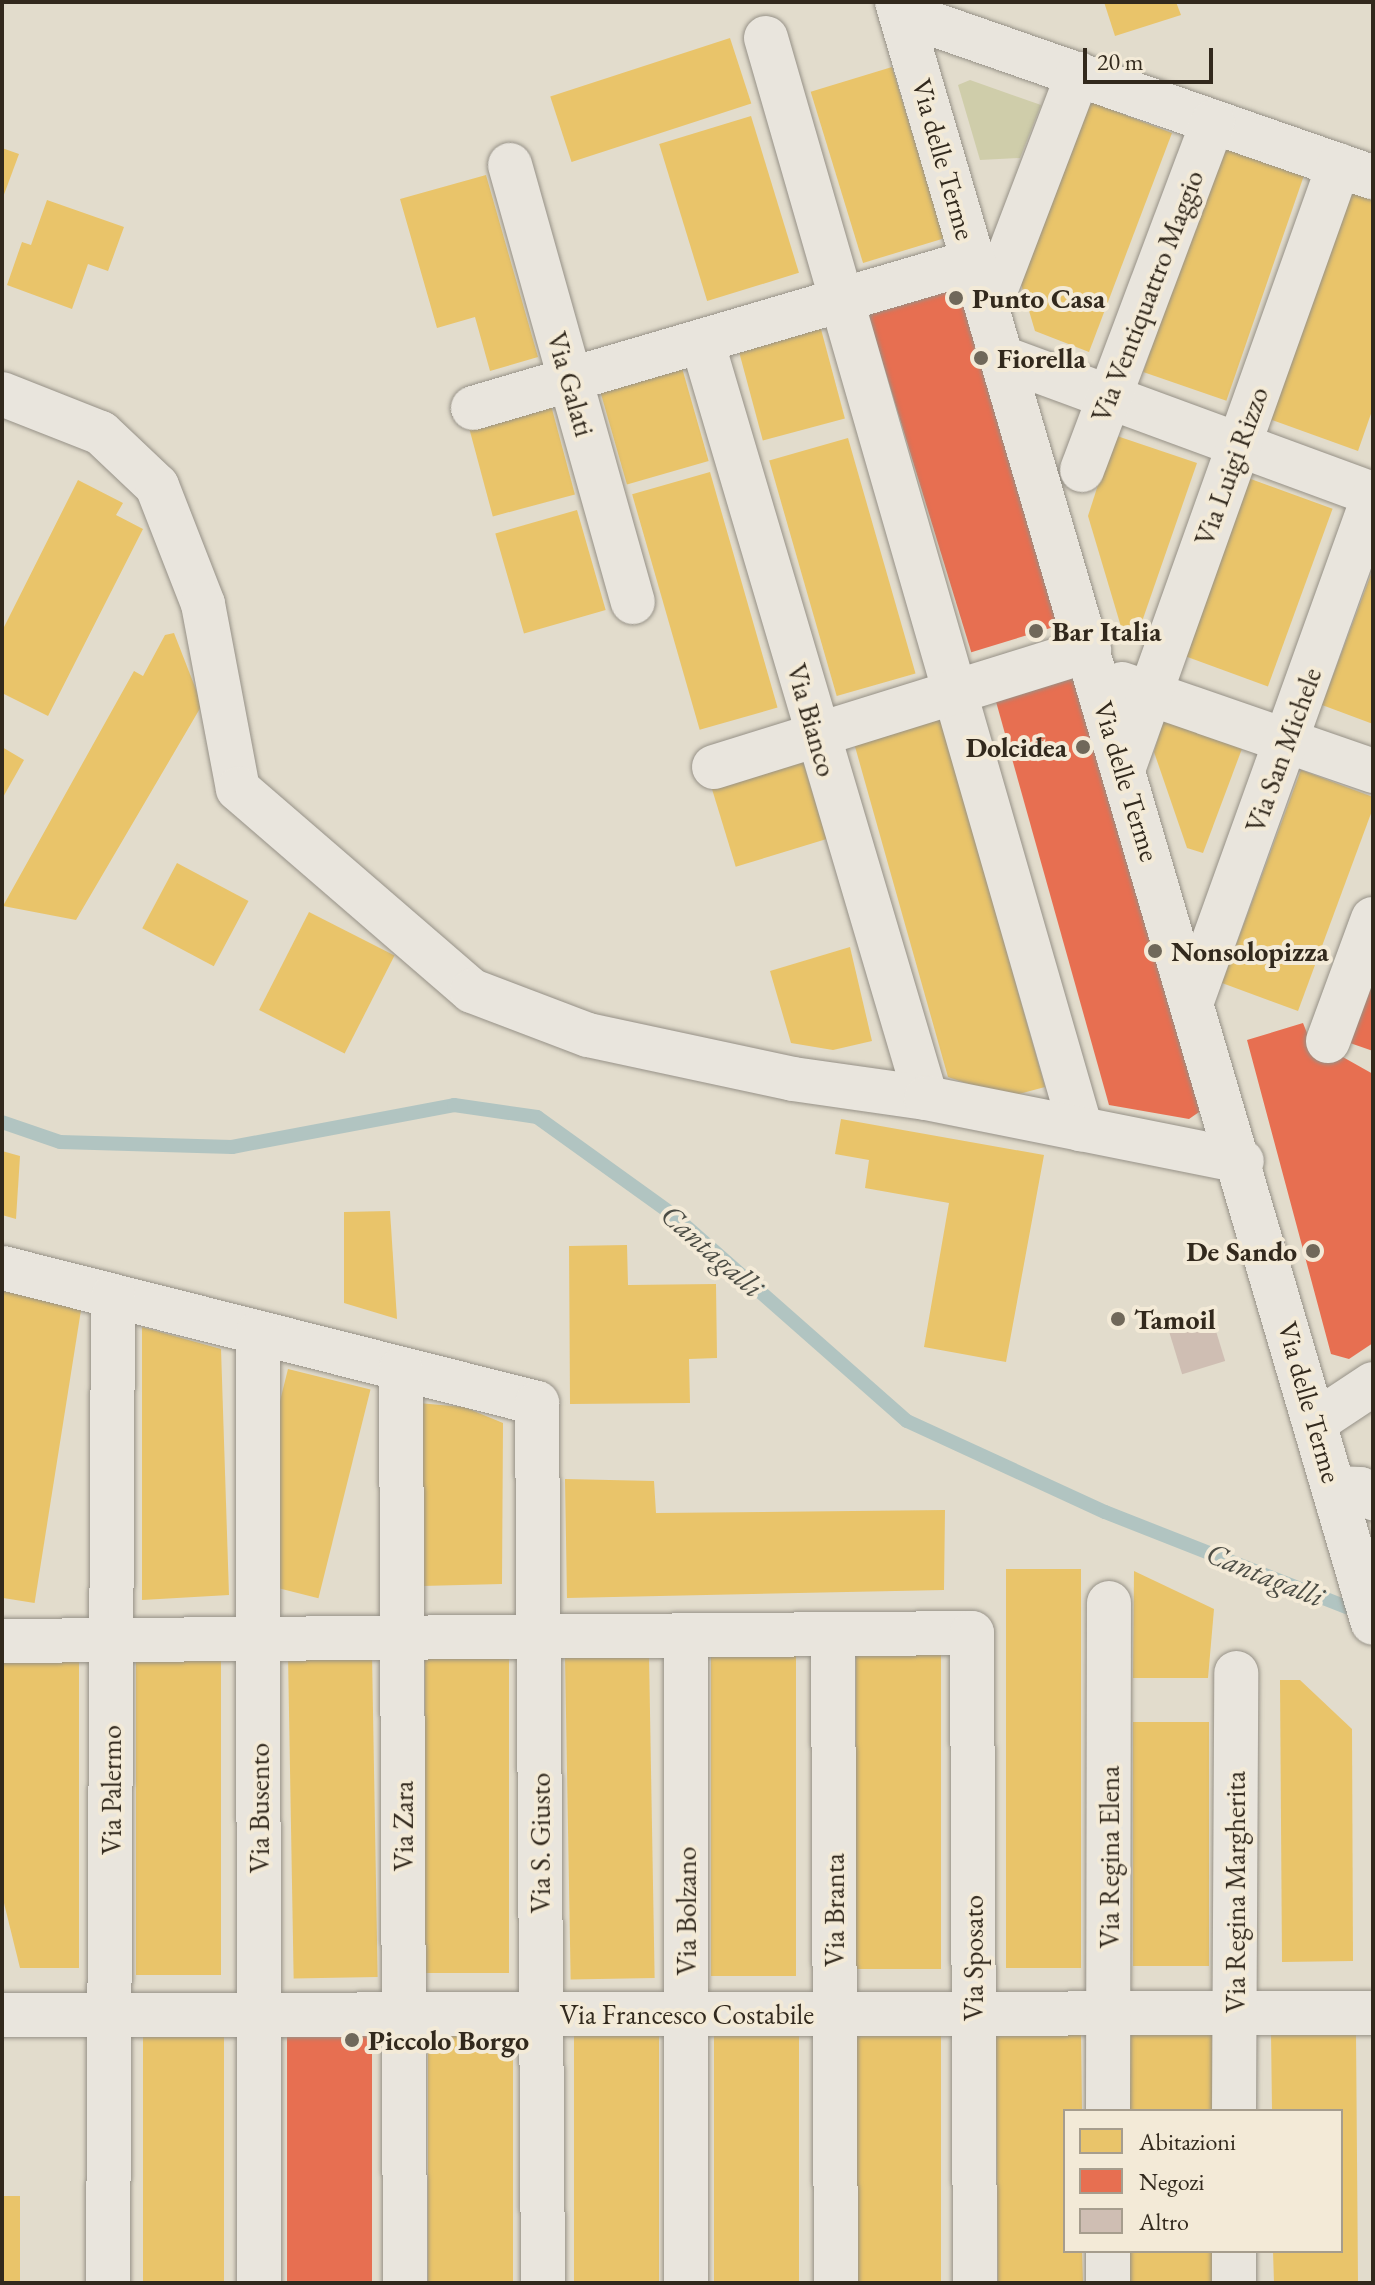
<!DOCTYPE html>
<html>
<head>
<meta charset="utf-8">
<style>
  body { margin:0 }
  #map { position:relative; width:1375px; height:2285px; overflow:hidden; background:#e2dccc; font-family:"EB Garamond",serif }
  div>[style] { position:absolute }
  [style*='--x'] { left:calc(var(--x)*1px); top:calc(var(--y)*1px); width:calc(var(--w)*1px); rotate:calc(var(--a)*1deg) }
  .green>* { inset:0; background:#cfcdaa }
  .homes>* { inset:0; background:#e9c46a; transform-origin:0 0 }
  .shops>* { inset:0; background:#e76f51; transform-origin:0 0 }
  .stream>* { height:14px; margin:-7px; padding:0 7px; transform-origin:7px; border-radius:7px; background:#b1c4c1 }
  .building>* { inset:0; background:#cfbeb3; transform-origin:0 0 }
  .roads { filter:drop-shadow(0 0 2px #969187) drop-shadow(0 0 2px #969187) }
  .street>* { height:44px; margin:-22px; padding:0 22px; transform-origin:22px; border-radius:22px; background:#e9e5dd }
  .secondary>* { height:44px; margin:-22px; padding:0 22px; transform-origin:22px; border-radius:22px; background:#e9e5dd }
  .dots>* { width:22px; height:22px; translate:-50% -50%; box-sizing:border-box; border:4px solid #f3ead7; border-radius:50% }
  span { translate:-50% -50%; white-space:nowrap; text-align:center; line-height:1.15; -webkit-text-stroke:8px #f3ead7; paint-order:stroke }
  .street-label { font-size:28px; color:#32291d }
  .poi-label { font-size:28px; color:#32291d; font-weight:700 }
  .left { translate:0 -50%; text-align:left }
  .right { translate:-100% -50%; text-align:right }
  .water-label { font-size:30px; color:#4c4d45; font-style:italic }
  .frame { position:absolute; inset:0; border:4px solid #32291d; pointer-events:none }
  .legend { position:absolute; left:1063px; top:2109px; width:280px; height:144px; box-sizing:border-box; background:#f3ead7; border:2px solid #a69d8d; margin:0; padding:10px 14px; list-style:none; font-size:24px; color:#32291d }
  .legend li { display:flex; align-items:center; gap:16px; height:40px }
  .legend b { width:40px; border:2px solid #a69d8d }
  .scale { position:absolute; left:1083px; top:48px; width:130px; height:36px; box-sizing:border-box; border:4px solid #32291d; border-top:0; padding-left:10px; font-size:24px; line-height:28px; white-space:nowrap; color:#32291d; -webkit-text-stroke:6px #f3ead7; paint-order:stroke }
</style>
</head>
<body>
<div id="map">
  <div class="green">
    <div style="clip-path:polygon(970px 80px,1041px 105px,1020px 158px,980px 160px,958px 85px)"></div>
  </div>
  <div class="homes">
    <div style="clip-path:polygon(1104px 2px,1176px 2px,1181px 15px,1115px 36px)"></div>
    <div style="left:730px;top:38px;width:69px;height:189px;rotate:72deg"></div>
    <div style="left:892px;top:67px;width:179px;height:85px;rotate:73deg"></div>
    <div style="clip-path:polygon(1091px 102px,1172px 133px,1089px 352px,1035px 331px,1021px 284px)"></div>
    <div style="left:751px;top:116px;width:164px;height:96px;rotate:73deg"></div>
    <div style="left:1221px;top:146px;width:88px;height:239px;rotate:19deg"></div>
    <div style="clip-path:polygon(2px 148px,19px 154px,2px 200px)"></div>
    <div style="clip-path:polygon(486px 175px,538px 357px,490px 371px,475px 317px,437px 328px,400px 199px)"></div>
    <div style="clip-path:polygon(1352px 189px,1373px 196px,1373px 408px,1358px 451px,1269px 419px)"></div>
    <div style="clip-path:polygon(47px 200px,124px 227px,108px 271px,88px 264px,72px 309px,7px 285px,22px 242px,31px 245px)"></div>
    <div style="left:818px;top:318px;width:104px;height:85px;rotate:75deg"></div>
    <div style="left:680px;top:361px;width:104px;height:85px;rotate:74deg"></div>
    <div style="left:548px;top:394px;width:104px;height:85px;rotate:75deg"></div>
    <div style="clip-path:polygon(1114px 435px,1197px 463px,1137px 636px,1122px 630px,1088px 516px)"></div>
    <div style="left:848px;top:438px;width:245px;height:82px;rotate:74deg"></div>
    <div style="left:710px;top:472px;width:245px;height:81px;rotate:74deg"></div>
    <div style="left:1248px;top:478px;width:90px;height:189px;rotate:20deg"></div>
    <div style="clip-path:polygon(78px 480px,123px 503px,116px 515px,143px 529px,48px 716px,2px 693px,2px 631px)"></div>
    <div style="left:577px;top:510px;width:104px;height:85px;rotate:74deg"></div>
    <div style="clip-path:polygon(1373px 569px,1373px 724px,1322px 705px)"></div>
    <div style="clip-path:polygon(174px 633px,202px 705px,76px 920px,3px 906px,134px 671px,143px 676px,165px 635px)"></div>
    <div style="clip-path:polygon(1165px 716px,1243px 746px,1203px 853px,1187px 848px,1154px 752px)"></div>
    <div style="clip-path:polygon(941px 719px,1045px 1087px,1007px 1097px,948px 1077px,854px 743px)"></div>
    <div style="clip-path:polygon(2px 747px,24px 760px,2px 799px)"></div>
    <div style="left:800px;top:752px;width:91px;height:95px;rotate:73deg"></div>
    <div style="clip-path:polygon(1301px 770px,1373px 797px,1373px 808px,1298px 1011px,1222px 983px)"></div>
    <div style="left:177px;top:863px;width:81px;height:74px;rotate:28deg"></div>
    <div style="left:309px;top:912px;width:96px;height:110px;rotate:27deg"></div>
    <div style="clip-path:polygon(850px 947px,872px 1041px,833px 1050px,791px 1043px,770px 971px)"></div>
    <div style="clip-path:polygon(841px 1119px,1044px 1155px,1006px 1362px,924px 1347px,949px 1203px,865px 1188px,869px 1160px,835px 1154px)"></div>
    <div style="clip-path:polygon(2px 1151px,20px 1156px,16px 1219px,2px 1215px)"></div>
    <div style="clip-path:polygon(390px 1211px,397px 1319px,344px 1303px,344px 1212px)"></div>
    <div style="clip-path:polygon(627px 1245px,628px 1285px,716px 1284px,717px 1358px,689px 1359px,690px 1403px,570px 1404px,569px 1246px)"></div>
    <div style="left:2px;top:1291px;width:81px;height:303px;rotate:9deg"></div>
    <div style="clip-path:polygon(142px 1327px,221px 1349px,229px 1595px,142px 1600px)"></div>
    <div style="left:288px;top:1369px;width:85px;height:215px;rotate:14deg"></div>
    <div style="clip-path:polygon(418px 1403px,464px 1407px,503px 1423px,502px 1584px,422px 1586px)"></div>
    <div style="clip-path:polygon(565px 1479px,654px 1481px,656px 1513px,945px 1510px,944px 1590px,567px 1598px)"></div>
    <div style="left:1006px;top:1569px;width:75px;height:399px"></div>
    <div style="clip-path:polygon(1134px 1571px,1214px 1609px,1208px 1678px,1133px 1678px)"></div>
    <div style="left:941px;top:1646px;width:323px;height:85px;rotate:90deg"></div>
    <div style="left:425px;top:1650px;width:84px;height:323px"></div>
    <div style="left:136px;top:1652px;width:85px;height:323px"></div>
    <div style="left:796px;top:1653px;width:323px;height:85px;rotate:90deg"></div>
    <div style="left:372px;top:1654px;width:323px;height:84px;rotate:89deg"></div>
    <div style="left:649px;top:1655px;width:323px;height:84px;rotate:89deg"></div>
    <div style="clip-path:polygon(2px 1662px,79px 1662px,79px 1968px,20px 1968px,2px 1895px)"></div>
    <div style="clip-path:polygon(1280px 1680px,1300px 1680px,1352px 1729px,1353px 1961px,1282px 1962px)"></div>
    <div style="left:1133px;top:1722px;width:76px;height:244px"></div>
    <div style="left:941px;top:2027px;width:256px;height:85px;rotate:90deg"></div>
    <div style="left:428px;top:2028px;width:85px;height:255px"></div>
    <div style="left:799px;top:2028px;width:255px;height:85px;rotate:90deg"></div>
    <div style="left:1212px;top:2029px;width:82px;height:85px;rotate:89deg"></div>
    <div style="left:224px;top:2031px;width:252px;height:81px;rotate:90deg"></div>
    <div style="clip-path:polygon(1356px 2032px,1358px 2283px,1274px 2283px,1273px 2251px,1341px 2251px,1341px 2111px,1272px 2111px,1271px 2033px)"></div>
    <div style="clip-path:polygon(1081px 2034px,1082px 2111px,1065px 2111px,1065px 2251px,1082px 2251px,1083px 2283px,998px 2283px,996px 2035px)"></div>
    <div style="left:659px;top:2036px;width:247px;height:85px;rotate:90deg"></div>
    <div style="left:2px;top:2196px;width:18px;height:87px"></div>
    <div style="left:1129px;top:2251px;width:85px;height:32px"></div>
  </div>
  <div class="shops">
    <div style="left:961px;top:280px;width:359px;height:99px;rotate:73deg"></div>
    <div style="clip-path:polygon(1081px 672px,1202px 1110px,1189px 1119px,1109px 1105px,995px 698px)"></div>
    <div style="clip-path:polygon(1373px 980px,1373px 1051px,1350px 1043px)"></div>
    <div style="clip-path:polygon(1303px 1023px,1309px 1038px,1373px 1074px,1373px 1343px,1349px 1359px,1331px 1354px,1247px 1040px)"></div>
    <div style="left:287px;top:2027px;width:85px;height:256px"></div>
  </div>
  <div class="stream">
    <div style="--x:2;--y:1122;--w:61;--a:19"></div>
    <div style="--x:60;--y:1142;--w:172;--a:1.7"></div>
    <div style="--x:232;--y:1147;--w:226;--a:-10.7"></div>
    <div style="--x:454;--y:1105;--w:84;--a:8.2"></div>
    <div style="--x:537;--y:1117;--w:166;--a:35.7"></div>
    <div style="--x:672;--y:1214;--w:313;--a:41.4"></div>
    <div style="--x:907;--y:1421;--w:218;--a:24.7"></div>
    <div style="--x:1105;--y:1512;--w:275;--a:21.5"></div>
  </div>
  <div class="building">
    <div style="left:1212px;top:1318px;width:45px;height:45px;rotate:73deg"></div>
  </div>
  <div class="roads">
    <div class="street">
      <div style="--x:901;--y:13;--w:500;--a:19.2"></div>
      <div style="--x:766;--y:38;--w:1136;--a:73.9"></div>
      <div style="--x:510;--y:165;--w:454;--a:74.3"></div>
      <div style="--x:988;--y:310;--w:253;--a:-69.1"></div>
      <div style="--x:702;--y:341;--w:789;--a:73.52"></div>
      <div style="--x:1003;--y:358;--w:394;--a:20.2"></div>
      <div style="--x:2;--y:394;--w:106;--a:21.5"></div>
      <div style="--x:101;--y:433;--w:77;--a:43.4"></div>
      <div style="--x:157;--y:486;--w:127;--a:68.7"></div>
      <div style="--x:203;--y:604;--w:188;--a:79.3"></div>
      <div style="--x:238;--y:789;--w:309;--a:40.8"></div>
      <div style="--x:472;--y:991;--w:124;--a:20.8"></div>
      <div style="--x:588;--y:1035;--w:210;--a:12.1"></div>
      <div style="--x:793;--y:1079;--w:134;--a:8.1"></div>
      <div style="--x:926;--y:1098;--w:322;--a:11.3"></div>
      <div style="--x:473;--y:408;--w:522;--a:-16.35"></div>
      <div style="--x:1082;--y:470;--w:372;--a:-69.4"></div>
      <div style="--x:1122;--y:684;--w:266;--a:19.1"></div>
      <div style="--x:714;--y:767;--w:393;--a:-17.3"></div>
      <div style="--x:1124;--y:767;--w:639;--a:-70.35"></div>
      <div style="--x:1192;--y:1001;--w:535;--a:-70.21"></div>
      <div style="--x:1328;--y:1041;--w:130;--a:-69.8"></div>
      <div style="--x:3;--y:1268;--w:551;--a:14.19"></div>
      <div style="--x:537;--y:1403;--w:880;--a:89.61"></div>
      <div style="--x:258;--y:1333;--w:950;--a:89.94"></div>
      <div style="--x:401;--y:1369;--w:914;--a:89.75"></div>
      <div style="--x:1317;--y:1421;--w:67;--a:-33.5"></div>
      <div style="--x:1335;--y:1488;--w:25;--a:2"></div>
      <div style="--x:1360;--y:1489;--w:16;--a:35"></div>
      <div style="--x:833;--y:1634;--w:649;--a:89.74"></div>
      <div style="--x:686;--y:1635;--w:648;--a:90"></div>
      <div style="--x:2;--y:1641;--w:970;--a:-0.47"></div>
      <div style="--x:972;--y:1633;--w:650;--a:89.74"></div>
      <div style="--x:2;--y:2015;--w:1371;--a:-0.08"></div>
      <div style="--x:1108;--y:2111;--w:508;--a:-89.89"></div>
      <div style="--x:1234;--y:2111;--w:438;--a:-89.7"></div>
      <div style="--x:108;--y:2283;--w:987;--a:-89.71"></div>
      <div style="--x:1108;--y:2283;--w:32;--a:-90"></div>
      <div style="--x:1234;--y:2283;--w:32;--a:-90"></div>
    </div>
    <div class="secondary">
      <div style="--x:897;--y:2;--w:1689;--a:73.64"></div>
    </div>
  </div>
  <div class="dots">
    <div style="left:956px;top:298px;background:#70685a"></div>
    <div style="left:981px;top:358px;background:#70685a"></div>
    <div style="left:1036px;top:631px;background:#70685a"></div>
    <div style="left:1083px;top:747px;background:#70685a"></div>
    <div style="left:1155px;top:951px;background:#70685a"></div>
    <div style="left:1313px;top:1251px;background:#70685a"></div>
    <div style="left:1118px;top:1319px;background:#70685a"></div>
    <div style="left:352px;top:2040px;background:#70685a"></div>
  </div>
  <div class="street-label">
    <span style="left:944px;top:159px;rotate:74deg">Via delle Terme</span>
    <span style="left:1147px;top:296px;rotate:-69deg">Via Ventiquattro Maggio</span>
    <span style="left:571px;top:384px;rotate:74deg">Via Galati</span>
    <span style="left:1231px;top:466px;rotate:-70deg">Via Luigi Rizzo</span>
    <span style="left:812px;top:720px;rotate:74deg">Via Bianco</span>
    <span style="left:1283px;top:750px;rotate:-70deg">Via San Michele</span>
    <span style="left:1127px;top:781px;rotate:73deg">Via delle Terme</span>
    <span style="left:1310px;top:1402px;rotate:74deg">Via delle Terme</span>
    <span style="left:111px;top:1790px;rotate:-90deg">Via Palermo</span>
    <span style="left:259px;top:1808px;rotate:-90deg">Via Busento</span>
    <span style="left:403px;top:1826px;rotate:-90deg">Via Zara</span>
    <span style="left:540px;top:1843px;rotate:-90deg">Via S. Giusto</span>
    <span style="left:1109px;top:1857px;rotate:-90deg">Via Regina Elena</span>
    <span style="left:1235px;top:1892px;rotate:-90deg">Via Regina Margherita</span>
    <span style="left:834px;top:1910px;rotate:-90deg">Via Branta</span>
    <span style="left:686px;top:1911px;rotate:-90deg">Via Bolzano</span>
    <span style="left:973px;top:1958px;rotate:-90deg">Via Sposato</span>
    <span style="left:687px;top:2014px">Via Francesco Costabile</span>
  </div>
  <div class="poi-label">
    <span class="left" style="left:972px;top:298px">Punto Casa</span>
    <span class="left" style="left:997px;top:358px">Fiorella</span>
    <span class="left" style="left:1052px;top:631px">Bar Italia</span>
    <span class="right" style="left:1067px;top:747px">Dolcidea</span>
    <span class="left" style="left:1171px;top:951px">Nonsolopizza</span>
    <span class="right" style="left:1297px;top:1251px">De Sando</span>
    <span class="left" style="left:1134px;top:1319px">Tamoil</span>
    <span class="left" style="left:368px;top:2040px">Piccolo Borgo</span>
  </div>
  <div class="water-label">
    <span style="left:712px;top:1251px;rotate:41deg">Cantagalli</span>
    <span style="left:1265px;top:1575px;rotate:22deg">Cantagalli</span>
  </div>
  <div class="frame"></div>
  <ul class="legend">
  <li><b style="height:22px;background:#e9c46a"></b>Abitazioni</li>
  <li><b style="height:22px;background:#e76f51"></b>Negozi</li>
  <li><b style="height:22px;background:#cfbeb3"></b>Altro</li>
  </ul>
  <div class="scale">20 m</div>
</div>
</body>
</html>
